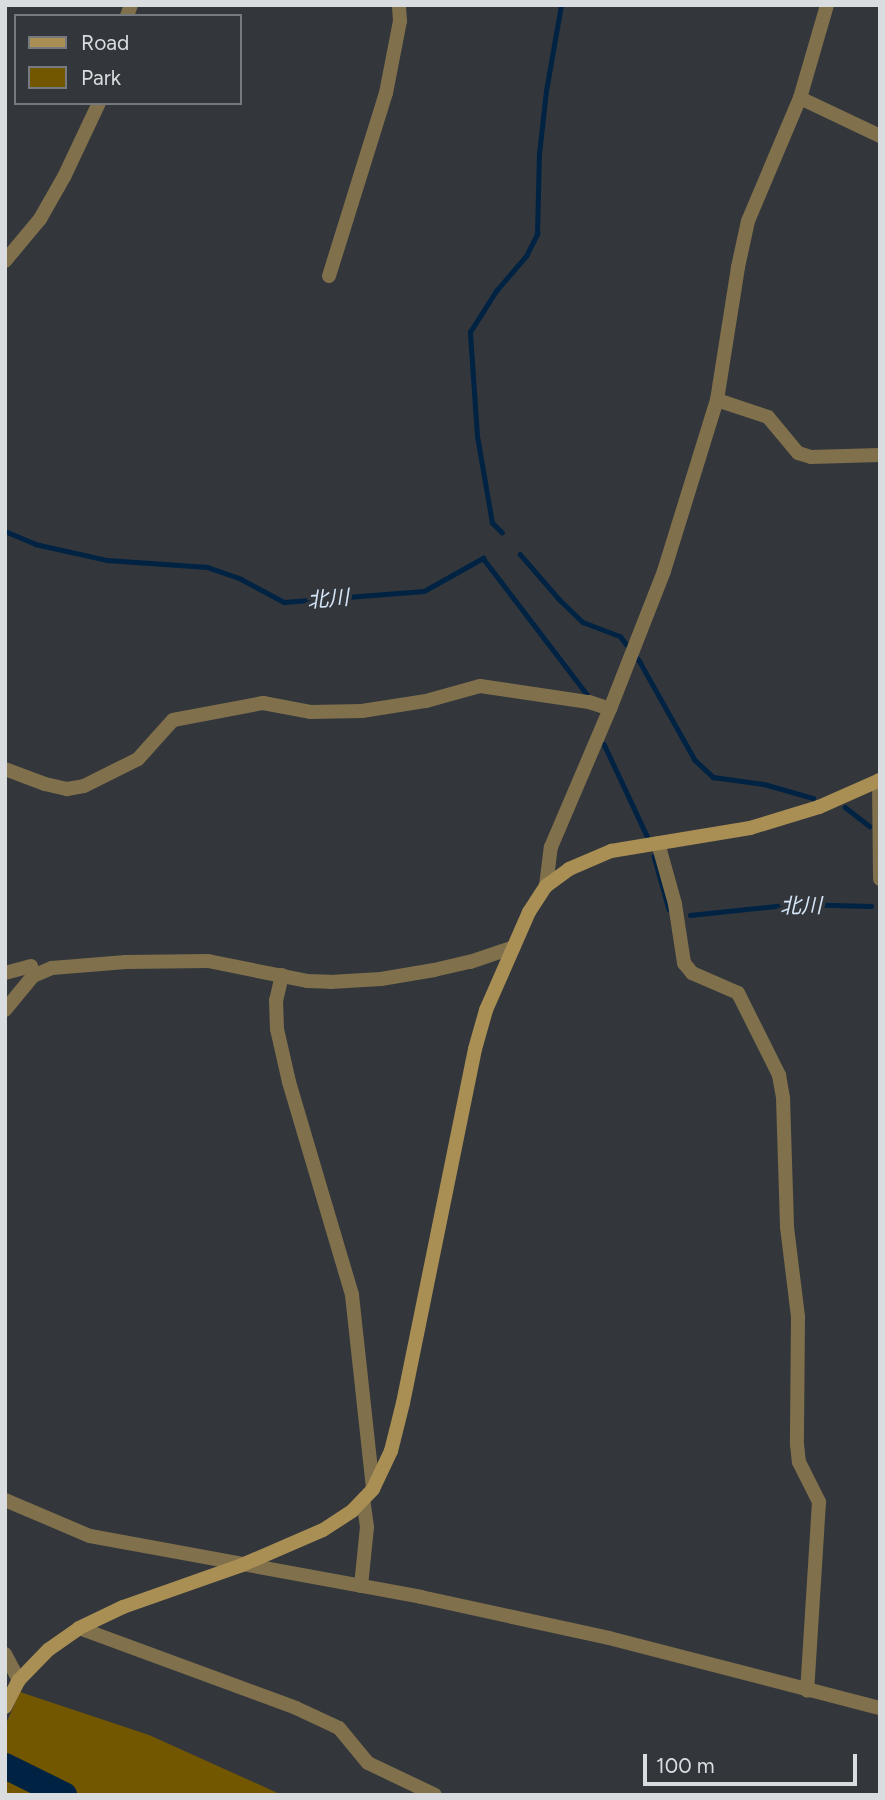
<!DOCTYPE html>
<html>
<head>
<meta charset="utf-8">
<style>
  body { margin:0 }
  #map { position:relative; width:885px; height:1800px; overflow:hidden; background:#33373c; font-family:Figtree,"Noto Sans JP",sans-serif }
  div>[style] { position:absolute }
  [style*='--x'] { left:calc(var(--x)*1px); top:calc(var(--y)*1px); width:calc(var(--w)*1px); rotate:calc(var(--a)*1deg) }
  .green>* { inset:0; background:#735700 }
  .stream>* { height:4.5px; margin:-2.25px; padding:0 2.25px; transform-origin:2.25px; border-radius:2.25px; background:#002243 }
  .river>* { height:26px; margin:-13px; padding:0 13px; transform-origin:13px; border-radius:13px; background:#002243 }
  .street>* { height:14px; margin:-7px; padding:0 7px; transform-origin:7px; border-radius:7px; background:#80704c }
  .secondary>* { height:14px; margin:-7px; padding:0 7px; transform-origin:7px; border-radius:7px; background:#a98f54 }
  span { translate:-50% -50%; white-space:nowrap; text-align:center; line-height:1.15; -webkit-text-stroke:7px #33373c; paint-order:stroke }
  .water-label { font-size:21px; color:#d5e6f8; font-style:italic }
  .frame { position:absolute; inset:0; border:7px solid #dadde0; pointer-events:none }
  .legend { position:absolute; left:14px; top:14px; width:228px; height:91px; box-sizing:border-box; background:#33373c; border:2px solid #76797e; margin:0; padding:9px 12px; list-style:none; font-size:21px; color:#dadde0 }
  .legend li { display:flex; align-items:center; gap:14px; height:35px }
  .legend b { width:35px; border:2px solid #76797e }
  .scale { position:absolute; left:643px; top:1754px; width:214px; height:32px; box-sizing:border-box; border:4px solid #dadde0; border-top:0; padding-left:9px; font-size:21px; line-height:24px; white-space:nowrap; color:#dadde0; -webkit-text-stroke:5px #33373c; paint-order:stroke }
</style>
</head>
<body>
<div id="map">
  <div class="green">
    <div style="clip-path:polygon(20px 1692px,149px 1735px,282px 1795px,5px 1795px,5px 1726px)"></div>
  </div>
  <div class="stream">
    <div style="--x:5;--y:531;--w:33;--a:23"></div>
    <div style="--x:35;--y:544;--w:74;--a:12.5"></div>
    <div style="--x:107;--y:560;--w:100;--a:4"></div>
    <div style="--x:207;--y:567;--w:36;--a:19"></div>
    <div style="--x:241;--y:579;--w:49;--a:28.1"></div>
    <div style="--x:284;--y:602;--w:140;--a:-4.5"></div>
    <div style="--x:424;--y:591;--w:68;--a:-29.2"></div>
    <div style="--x:483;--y:558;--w:171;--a:52.6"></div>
    <div style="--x:502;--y:533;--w:14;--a:-135"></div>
    <div style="--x:492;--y:523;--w:88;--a:-99.8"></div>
    <div style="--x:477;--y:436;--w:104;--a:-93.9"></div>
    <div style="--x:470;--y:332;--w:49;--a:-57.6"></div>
    <div style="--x:496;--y:291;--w:46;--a:-49.4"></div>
    <div style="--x:526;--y:256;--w:25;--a:-63"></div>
    <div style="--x:537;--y:234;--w:80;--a:-88.6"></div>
    <div style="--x:539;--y:154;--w:63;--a:-83.7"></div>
    <div style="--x:546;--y:91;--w:87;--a:-80.1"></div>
    <div style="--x:520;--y:554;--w:61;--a:49"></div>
    <div style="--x:560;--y:600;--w:32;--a:44"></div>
    <div style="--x:583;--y:622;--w:40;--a:21"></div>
    <div style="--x:620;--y:636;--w:33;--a:52"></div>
    <div style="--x:640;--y:662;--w:112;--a:60.7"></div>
    <div style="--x:695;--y:760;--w:25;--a:43"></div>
    <div style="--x:713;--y:777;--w:51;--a:7.8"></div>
    <div style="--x:764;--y:784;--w:51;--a:15.9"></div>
    <div style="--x:604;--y:744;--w:102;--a:64.9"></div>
    <div style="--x:845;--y:807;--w:31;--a:38"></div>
    <div style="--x:654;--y:856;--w:55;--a:74.2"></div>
    <div style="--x:690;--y:915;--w:105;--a:-6"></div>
    <div style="--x:794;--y:904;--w:77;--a:1.5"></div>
  </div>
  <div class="river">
    <div style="--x:5;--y:1766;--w:66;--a:26.2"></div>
  </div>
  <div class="street">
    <div style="--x:127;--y:16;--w:12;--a:-70"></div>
    <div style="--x:800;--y:98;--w:89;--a:25.4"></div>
    <div style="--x:5;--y:261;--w:55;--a:-50.2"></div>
    <div style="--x:40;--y:219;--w:48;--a:-60.3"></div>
    <div style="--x:64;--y:177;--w:82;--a:-64.7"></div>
    <div style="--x:329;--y:276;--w:192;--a:-72.7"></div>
    <div style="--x:386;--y:93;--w:73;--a:-79"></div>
    <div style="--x:400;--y:21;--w:16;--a:-94"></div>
    <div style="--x:717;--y:400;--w:54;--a:18.4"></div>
    <div style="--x:768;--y:417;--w:47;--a:50.2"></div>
    <div style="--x:798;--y:453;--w:14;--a:17"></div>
    <div style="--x:811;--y:457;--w:69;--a:-1.7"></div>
    <div style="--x:5;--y:769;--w:43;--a:20.6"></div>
    <div style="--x:45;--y:784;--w:23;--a:13"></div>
    <div style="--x:67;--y:789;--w:17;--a:-10"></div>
    <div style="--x:84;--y:786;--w:60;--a:-26.6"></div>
    <div style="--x:138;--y:759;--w:52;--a:-48.1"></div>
    <div style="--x:173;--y:720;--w:92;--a:-10.7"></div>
    <div style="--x:263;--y:703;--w:48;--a:10.8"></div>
    <div style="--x:310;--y:712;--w:52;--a:-1.1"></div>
    <div style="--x:362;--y:711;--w:65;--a:-8.9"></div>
    <div style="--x:426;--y:701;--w:56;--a:-15.5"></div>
    <div style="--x:480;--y:686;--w:110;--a:8.4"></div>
    <div style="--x:589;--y:702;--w:22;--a:18"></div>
    <div style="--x:879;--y:780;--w:99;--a:89.4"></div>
    <div style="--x:658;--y:843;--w:63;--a:74.4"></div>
    <div style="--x:675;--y:904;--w:60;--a:81.3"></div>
    <div style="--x:684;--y:963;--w:13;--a:51"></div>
    <div style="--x:692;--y:973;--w:50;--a:23.5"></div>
    <div style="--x:738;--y:993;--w:92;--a:63.4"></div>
    <div style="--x:779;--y:1075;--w:23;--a:80"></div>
    <div style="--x:783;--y:1098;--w:129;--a:88.2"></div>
    <div style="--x:787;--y:1227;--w:91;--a:83"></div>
    <div style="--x:798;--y:1317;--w:127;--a:90.5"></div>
    <div style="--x:797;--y:1444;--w:18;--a:84"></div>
    <div style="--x:799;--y:1462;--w:45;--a:63.4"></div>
    <div style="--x:819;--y:1502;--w:189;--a:93.6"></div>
    <div style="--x:546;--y:886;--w:39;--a:-83"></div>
    <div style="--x:551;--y:847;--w:150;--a:-66.9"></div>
    <div style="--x:610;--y:709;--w:148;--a:-68.6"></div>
    <div style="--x:664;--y:571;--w:179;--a:-72.8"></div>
    <div style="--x:717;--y:400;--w:135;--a:-81"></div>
    <div style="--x:738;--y:267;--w:47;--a:-77.7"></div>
    <div style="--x:748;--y:221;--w:134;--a:-67.1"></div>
    <div style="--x:800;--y:98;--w:97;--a:-73.8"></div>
    <div style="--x:5;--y:973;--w:27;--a:-15"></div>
    <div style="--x:282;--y:975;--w:26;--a:103"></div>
    <div style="--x:276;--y:1000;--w:29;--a:88"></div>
    <div style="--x:277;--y:1029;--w:54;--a:77.2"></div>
    <div style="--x:289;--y:1082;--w:222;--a:73.5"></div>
    <div style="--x:352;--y:1295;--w:195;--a:83.8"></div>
    <div style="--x:5;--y:1010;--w:44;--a:-50.5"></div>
    <div style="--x:33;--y:976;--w:21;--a:-23"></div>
    <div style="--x:52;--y:968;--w:74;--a:-4.6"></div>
    <div style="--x:126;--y:962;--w:82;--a:-0.7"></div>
    <div style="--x:208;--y:961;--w:101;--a:11.4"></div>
    <div style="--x:307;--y:981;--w:23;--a:2"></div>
    <div style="--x:330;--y:982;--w:51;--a:-3.4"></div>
    <div style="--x:381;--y:979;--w:54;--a:-9.6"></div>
    <div style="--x:434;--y:970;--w:37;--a:-13"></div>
    <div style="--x:470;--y:962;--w:46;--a:-18.8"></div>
    <div style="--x:5;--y:1500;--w:92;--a:23"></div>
    <div style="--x:90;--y:1536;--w:337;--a:10.4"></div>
    <div style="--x:421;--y:1597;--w:192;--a:12.3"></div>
    <div style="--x:609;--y:1638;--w:280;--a:14.5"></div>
    <div style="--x:361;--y:1586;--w:59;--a:-84.2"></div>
    <div style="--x:367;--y:1527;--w:27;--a:-98"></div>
    <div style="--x:79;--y:1628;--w:231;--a:20.2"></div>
    <div style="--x:296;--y:1708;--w:47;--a:24.9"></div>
    <div style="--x:339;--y:1728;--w:45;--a:50.4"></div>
    <div style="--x:368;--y:1763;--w:74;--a:25.5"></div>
    <div style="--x:5;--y:1654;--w:30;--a:62"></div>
  </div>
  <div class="secondary">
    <div style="--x:5;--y:1707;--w:30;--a:-63"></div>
    <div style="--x:19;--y:1680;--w:42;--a:-46"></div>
    <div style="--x:48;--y:1650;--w:38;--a:-35"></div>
    <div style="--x:79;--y:1628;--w:49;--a:-25.5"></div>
    <div style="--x:123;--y:1607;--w:126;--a:-19.4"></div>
    <div style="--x:242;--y:1565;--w:88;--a:-23.4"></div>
    <div style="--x:323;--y:1530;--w:35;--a:-33"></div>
    <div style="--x:352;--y:1511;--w:30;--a:-46"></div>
    <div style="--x:373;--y:1489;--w:42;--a:-64.7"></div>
    <div style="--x:391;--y:1451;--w:49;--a:-76"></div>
    <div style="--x:403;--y:1403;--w:361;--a:-78.5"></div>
    <div style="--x:475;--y:1049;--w:41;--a:-74.2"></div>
    <div style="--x:486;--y:1010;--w:107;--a:-66.3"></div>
    <div style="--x:529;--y:912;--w:31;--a:-57"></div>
    <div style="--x:546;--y:886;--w:29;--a:-36"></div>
    <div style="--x:569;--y:869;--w:46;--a:-23.2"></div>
    <div style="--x:611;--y:851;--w:141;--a:-9.4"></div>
    <div style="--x:750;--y:828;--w:72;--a:-16.9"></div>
    <div style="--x:819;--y:807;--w:67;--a:-23.9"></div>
  </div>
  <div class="water-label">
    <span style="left:328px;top:599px;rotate:-5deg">北川</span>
    <span style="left:801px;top:906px;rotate:-1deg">北川</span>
  </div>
  <div class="frame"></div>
  <ul class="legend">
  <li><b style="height:9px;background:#a98f54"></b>Road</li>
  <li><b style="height:19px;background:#735700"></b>Park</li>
  </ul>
  <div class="scale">100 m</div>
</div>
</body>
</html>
